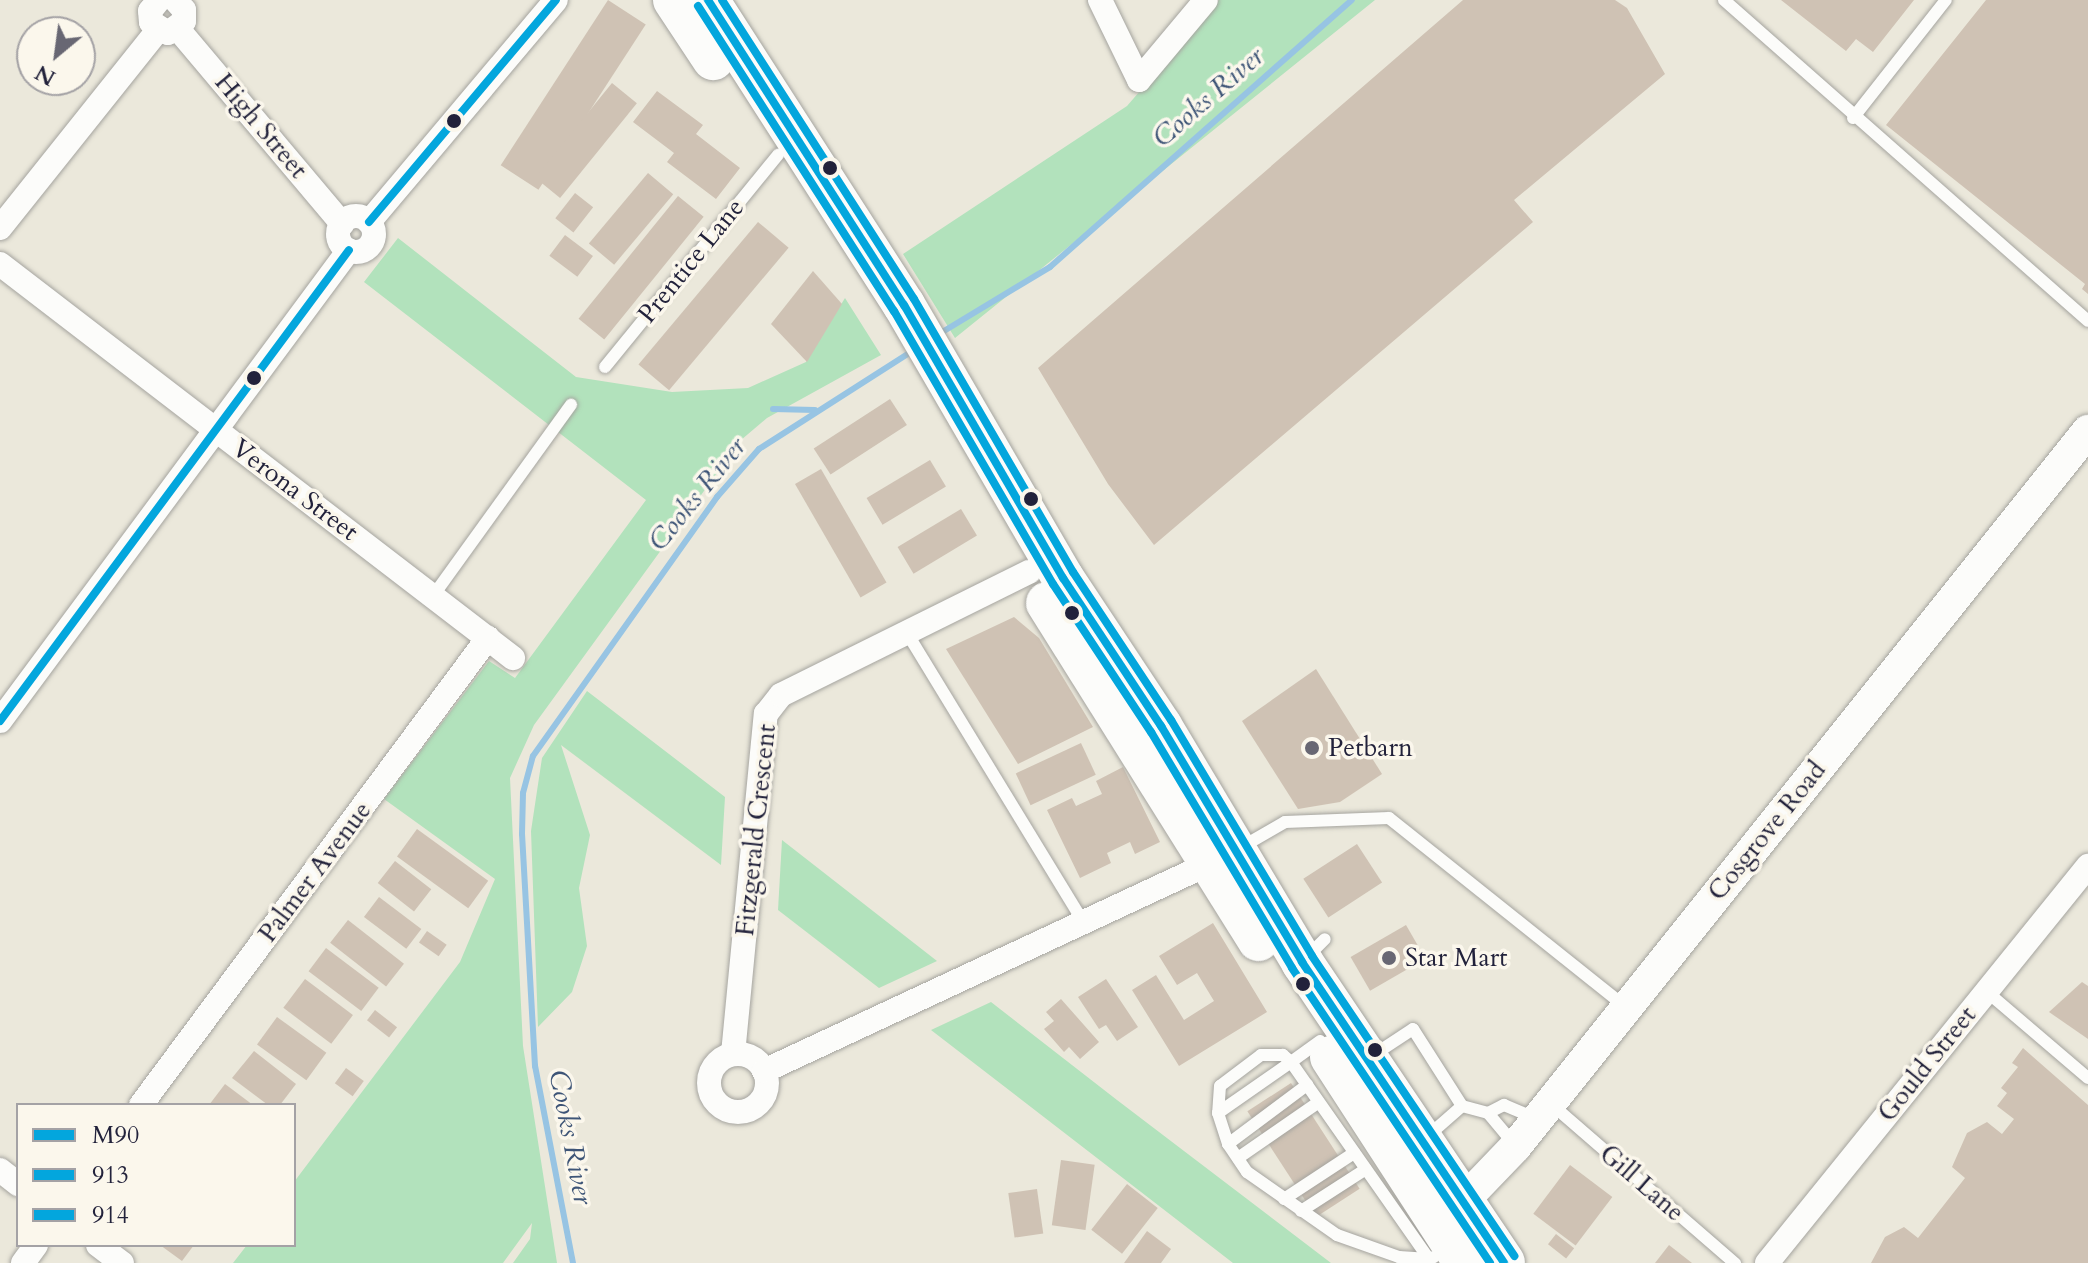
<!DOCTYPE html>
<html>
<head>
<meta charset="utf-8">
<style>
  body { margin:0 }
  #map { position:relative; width:2088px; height:1263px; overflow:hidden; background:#ebe8db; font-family:Cardo,serif }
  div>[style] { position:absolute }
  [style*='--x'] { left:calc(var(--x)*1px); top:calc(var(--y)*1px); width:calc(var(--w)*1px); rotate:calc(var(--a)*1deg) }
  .green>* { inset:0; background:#b2e2bc }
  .stream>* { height:6px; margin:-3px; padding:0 3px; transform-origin:3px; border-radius:3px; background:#97c4e3 }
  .building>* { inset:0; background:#cfc2b4; transform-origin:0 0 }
  .roads { filter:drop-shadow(0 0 2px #a5a49f) drop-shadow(0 0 2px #a5a49f) }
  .lane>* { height:12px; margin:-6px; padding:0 6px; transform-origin:6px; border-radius:6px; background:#fcfcfa }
  .street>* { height:24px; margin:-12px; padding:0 12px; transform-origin:12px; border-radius:12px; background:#fcfcfa }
  .street>.ring { margin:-12px; padding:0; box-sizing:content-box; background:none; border:24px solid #fcfcfa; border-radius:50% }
  .secondary>* { height:32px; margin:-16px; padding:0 16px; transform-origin:16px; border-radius:16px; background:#fcfcfa }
  .highway>* { height:42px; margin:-21px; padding:0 21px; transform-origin:21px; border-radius:21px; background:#fcfcfa }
  .bus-1>* { height:8px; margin:-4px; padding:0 4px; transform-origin:4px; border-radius:4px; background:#03a6dd }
  .bus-2>* { height:8px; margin:-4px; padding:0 4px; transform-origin:4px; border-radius:4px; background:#03a6dd }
  .bus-3>* { height:8px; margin:-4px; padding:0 4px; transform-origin:4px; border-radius:4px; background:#03a6dd }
  .bus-4>* { height:8px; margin:-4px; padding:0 4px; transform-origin:4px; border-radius:4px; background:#03a6dd }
  .dots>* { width:22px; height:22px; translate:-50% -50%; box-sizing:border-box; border:4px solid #fbf7ec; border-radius:50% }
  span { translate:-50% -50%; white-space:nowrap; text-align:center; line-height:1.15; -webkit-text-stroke:7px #fbf7ec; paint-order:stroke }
  .street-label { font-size:26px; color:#22223b }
  .poi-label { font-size:26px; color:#22223b }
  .left { translate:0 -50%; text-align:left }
  .water-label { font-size:28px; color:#3e5577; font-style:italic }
  .legend { position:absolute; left:16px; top:1103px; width:280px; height:144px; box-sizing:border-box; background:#fbf7ec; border:2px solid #a4a2a5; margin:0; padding:10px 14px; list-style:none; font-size:24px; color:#22223b }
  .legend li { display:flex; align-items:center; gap:16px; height:40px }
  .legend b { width:40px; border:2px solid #a4a2a5 }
  .north { position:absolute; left:16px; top:16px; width:80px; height:80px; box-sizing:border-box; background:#fbf7ec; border:2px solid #a4a2a5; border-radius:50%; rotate:209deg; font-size:22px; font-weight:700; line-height:32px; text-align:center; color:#22223b }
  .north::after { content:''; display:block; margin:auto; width:28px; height:36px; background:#686773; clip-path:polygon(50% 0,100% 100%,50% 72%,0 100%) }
</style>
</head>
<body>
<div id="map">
  <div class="green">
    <div style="clip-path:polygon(1219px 0,1375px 0,955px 338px,903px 254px,1127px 106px)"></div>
    <div style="clip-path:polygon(398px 238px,576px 377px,672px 392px,748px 388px,806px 362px,845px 298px,881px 355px,767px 418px,741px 440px,534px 725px,510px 778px,523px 1046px,557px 1263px,513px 1263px,530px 1239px,532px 1223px,503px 1263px,233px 1263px,247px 1245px,294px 1245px,294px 1182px,460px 962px,495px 879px,384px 799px,489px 661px,515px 678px,646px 500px,364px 282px)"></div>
    <div style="clip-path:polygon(587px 691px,725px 797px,721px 865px,561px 745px,590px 835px,579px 888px,587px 946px,572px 992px,538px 1027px,531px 831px,537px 791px,542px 758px)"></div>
    <div style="clip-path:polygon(782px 840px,937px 961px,879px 988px,778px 910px)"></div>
    <div style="clip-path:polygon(991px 1002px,1117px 1100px,1331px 1263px,1233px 1263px,931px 1030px)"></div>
  </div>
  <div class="stream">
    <div style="--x:939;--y:334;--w:130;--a:-31.1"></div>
    <div style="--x:1050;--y:267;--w:403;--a:-41.5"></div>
    <div style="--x:773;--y:409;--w:42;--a:1.4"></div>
    <div style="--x:573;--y:1263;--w:201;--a:-100.9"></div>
    <div style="--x:535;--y:1066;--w:232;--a:-93.2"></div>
    <div style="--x:522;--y:834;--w:41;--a:-88.6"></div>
    <div style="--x:523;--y:793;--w:38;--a:-75"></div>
    <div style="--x:533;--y:756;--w:318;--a:-54.6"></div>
    <div style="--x:717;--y:497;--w:64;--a:-48.8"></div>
    <div style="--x:759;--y:449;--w:182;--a:-32.6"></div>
  </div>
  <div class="building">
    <div style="left:608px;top:0;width:45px;height:197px;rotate:33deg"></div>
    <div style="clip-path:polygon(1463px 0,1615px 0,1627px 8px,1665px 74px,1514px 200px,1533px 222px,1154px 545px,1108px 484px,1038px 368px)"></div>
    <div style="clip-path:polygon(1781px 0,1914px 0,1873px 52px,1856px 39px,1846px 51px)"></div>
    <div style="clip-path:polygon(1986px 0,2088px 0,2088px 294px,2082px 289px,2085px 284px,1886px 125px)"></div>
    <div style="left:612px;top:83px;width:32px;height:122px;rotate:39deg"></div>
    <div style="clip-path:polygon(657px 91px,703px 125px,696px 134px,740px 168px,716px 199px,667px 162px,674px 153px,633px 122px)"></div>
    <div style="left:648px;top:173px;width:33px;height:92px;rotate:40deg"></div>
    <div style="left:575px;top:193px;width:23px;height:32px;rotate:38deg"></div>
    <div style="left:678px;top:196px;width:33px;height:158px;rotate:39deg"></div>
    <div style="left:758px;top:222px;width:40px;height:186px;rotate:40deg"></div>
    <div style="left:565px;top:235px;width:35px;height:26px;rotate:37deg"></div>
    <div style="clip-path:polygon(813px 271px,842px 304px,807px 362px,771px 324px)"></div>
    <div style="left:890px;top:399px;width:31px;height:91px;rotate:57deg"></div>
    <div style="left:930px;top:460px;width:31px;height:74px;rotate:59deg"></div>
    <div style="left:821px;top:469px;width:131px;height:30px;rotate:60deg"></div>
    <div style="left:961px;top:509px;width:31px;height:74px;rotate:59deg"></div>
    <div style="clip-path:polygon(1014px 617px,1039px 638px,1093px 727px,1018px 764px,946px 649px)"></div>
    <div style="clip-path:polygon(1316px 669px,1382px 774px,1340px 802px,1298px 809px,1242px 721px)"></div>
    <div style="left:1081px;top:743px;width:35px;height:72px;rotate:65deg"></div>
    <div style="clip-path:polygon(1123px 767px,1160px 842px,1135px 854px,1130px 842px,1107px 853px,1111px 863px,1080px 878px,1047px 810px,1072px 798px,1076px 806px,1102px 794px,1096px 781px)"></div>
    <div style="left:417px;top:829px;width:88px;height:34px;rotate:36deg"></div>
    <div style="left:1357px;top:844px;width:46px;height:64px;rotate:57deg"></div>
    <div style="left:395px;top:861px;width:46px;height:28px;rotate:38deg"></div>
    <div style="left:379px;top:897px;width:53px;height:25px;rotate:37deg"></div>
    <div style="left:348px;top:920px;width:71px;height:29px;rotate:38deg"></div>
    <div style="clip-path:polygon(1213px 923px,1267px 1012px,1179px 1066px,1132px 990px,1156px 975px,1184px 1020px,1214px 1001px,1197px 973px,1177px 985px,1159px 956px)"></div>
    <div style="left:1406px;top:925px;width:39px;height:64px;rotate:60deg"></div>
    <div style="left:427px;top:931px;width:24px;height:14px;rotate:35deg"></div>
    <div style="left:326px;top:948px;width:66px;height:29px;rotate:37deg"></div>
    <div style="left:305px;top:979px;width:60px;height:36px;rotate:37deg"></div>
    <div style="clip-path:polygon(1106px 979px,1138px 1027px,1117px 1041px,1106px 1025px,1099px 1029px,1078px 997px)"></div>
    <div style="clip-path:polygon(2082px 982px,2088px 986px,2088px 1039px,2049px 1012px)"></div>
    <div style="clip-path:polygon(1061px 999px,1099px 1042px,1080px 1059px,1069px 1047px,1064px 1052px,1044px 1029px,1054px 1021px,1046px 1012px)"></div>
    <div style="left:375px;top:1010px;width:28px;height:13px;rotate:38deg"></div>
    <div style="left:277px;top:1017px;width:61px;height:34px;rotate:36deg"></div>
    <div style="clip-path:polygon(2023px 1048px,2088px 1105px,2088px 1263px,1871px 1263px,1885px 1237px,1904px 1227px,1918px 1238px,1965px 1178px,1952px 1167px,1967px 1133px,1987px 1122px,2002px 1134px,2014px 1119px,1997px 1106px,2007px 1093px,2001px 1088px,2018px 1067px,2012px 1063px)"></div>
    <div style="clip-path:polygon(254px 1051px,296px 1084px,280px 1105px,268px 1105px,232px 1078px)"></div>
    <div style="left:346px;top:1068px;width:22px;height:19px;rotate:36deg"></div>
    <div style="left:1291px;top:1083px;width:126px;height:52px;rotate:57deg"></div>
    <div style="clip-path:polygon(225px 1084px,253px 1105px,209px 1105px)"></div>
    <div style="left:1061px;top:1160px;width:34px;height:66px;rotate:8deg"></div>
    <div style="left:1570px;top:1165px;width:53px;height:61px;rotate:37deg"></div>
    <div style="left:1127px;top:1184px;width:39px;height:58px;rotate:38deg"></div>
    <div style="left:1037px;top:1189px;width:45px;height:29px;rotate:82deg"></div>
    <div style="clip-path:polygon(1147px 1231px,1171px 1249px,1161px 1263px,1124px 1263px)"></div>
    <div style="left:1556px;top:1234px;width:23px;height:13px;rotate:38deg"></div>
    <div style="clip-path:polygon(160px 1245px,194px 1245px,182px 1261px)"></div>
    <div style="clip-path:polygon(1669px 1245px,1692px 1263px,1655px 1263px)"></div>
  </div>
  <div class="roads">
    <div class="lane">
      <div style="--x:1724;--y:0;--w:485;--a:41.4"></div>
      <div style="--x:1853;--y:118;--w:150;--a:-51.8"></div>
      <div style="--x:605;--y:367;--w:274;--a:-50.8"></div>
      <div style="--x:433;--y:596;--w:236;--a:-54.2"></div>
      <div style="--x:907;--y:633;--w:340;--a:58.6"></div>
      <div style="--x:1240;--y:848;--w:52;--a:-30"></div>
      <div style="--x:1285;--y:822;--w:104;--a:-2.2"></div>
      <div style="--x:1389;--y:818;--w:303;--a:38.6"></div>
      <div style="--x:1307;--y:957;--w:25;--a:-45"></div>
      <div style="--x:1986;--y:991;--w:134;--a:40.5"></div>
      <div style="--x:1320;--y:1041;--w:36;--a:144"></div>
      <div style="--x:1291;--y:1062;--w:241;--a:55"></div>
      <div style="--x:1429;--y:1259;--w:5;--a:-22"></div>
      <div style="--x:1372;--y:1056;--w:49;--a:-33.4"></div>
      <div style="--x:1413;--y:1029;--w:91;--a:57.5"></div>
      <div style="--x:1462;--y:1106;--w:44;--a:138.7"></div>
      <div style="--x:1550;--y:1103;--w:245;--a:40.9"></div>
      <div style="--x:1462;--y:1106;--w:27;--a:15"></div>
      <div style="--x:1488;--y:1113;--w:18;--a:-27"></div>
      <div style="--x:1504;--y:1105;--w:36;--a:23"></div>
      <div style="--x:1218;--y:1113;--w:89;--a:-34.9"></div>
      <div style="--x:1291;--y:1062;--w:11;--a:-139"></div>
      <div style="--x:1283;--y:1055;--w:22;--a:180"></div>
      <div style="--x:1261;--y:1055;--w:51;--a:142.9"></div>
      <div style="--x:1220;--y:1086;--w:27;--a:94"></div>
      <div style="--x:1218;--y:1113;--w:33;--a:72"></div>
      <div style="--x:1228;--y:1144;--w:34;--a:56"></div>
      <div style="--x:1247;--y:1172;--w:110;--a:35"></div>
      <div style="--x:1337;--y:1235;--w:66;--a:19.5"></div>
      <div style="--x:1399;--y:1257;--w:30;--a:4"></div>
      <div style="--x:1488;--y:1113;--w:40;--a:50"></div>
      <div style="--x:1228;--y:1144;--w:99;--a:-36.8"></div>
      <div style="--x:1238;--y:1158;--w:98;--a:-34.7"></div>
      <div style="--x:1284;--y:1199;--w:84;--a:-33.3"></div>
      <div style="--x:1301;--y:1211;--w:77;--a:-32.9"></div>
    </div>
    <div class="street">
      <div style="--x:159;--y:0;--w:14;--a:129"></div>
      <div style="--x:150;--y:11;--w:11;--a:85"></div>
      <div style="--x:151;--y:22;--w:20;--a:33"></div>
      <div style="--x:168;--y:33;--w:20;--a:-37"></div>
      <div style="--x:184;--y:21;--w:11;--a:-90"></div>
      <div style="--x:184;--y:10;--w:13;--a:-132"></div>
      <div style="--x:1100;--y:0;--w:89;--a:64"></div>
      <div style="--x:1139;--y:80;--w:104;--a:-50.1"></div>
      <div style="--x:178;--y:29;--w:255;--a:49.9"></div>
      <div class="ring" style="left:338px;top:216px;width:12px;height:12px"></div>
      <div style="--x:369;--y:222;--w:290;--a:-49.9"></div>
      <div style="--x:0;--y:228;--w:253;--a:-51.4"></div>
      <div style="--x:0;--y:264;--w:647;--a:37.53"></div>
      <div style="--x:0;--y:721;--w:586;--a:-53.46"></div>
      <div style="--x:733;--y:1054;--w:342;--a:-84.5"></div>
      <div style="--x:766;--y:714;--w:24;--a:-52"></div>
      <div style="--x:781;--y:695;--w:277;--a:-26.4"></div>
      <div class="ring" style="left:709px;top:1054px;width:34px;height:34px"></div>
      <div style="--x:764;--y:1071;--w:502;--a:-24.98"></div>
      <div style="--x:141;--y:1105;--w:582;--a:-53.39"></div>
      <div style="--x:0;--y:1170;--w:23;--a:38"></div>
      <div style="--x:98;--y:1245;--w:30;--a:37"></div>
      <div style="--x:23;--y:1263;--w:22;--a:-54"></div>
      <div style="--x:1767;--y:1263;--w:511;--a:-51.04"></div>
    </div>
    <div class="secondary">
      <div style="--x:1446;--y:1219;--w:101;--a:-46.2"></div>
      <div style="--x:1516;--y:1146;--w:916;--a:-51.34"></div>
    </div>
    <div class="highway">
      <div style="--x:674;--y:0;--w:71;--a:56.5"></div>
      <div style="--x:708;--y:0;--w:363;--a:57.3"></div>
      <div style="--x:904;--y:305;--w:316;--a:59.8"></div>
      <div style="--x:1063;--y:578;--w:178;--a:56.5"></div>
      <div style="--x:1161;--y:726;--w:275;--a:59.1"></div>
      <div style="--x:1302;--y:962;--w:362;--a:56.1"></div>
      <div style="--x:1047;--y:603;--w:398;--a:57.9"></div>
      <div style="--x:1331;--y:1057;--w:246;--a:57"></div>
    </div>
  </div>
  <div class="bus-1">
    <div style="--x:708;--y:0;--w:363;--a:57.3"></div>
    <div style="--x:904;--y:305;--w:316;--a:59.8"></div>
    <div style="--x:1063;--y:578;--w:178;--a:56.5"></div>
    <div style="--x:1161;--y:726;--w:275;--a:59.1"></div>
    <div style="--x:1302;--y:962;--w:362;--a:56.1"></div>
  </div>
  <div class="bus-2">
    <div style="--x:698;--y:6;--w:363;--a:57.3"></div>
    <div style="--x:894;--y:311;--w:316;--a:59.8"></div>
    <div style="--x:1053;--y:584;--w:178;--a:56.5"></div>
    <div style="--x:1151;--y:732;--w:275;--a:59.1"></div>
    <div style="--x:1292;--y:968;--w:355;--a:56.1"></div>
  </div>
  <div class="bus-3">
    <div style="--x:722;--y:0;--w:355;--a:57.3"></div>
    <div style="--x:914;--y:299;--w:316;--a:59.8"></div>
    <div style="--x:1073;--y:572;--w:178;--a:56.5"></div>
    <div style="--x:1171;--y:720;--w:275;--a:59.1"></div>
    <div style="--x:1312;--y:956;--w:362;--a:56"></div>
  </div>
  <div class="bus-4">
    <div style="--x:369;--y:222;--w:290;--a:-49.9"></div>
    <div style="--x:0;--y:721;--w:586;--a:-53.46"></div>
  </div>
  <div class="dots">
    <div style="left:454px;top:121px;background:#22223b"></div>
    <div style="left:830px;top:168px;background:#22223b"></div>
    <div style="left:254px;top:378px;background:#22223b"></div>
    <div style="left:1031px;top:499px;background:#22223b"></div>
    <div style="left:1072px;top:613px;background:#22223b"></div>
    <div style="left:1312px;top:748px;background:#686773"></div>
    <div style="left:1389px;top:958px;background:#686773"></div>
    <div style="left:1303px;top:984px;background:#22223b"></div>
    <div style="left:1375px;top:1050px;background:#22223b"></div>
  </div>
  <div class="street-label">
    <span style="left:261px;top:126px;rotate:50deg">High Street</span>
    <span style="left:691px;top:261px;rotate:-51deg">Prentice Lane</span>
    <span style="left:295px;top:490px;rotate:37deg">Verona Street</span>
    <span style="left:756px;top:830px;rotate:-84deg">Fitzgerald Crescent</span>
    <span style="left:1767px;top:831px;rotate:-51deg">Cosgrove Road</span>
    <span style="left:315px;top:872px;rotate:-53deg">Palmer Avenue</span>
    <span style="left:1927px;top:1064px;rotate:-51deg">Gould Street</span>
    <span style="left:1642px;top:1183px;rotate:41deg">Gill Lane</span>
  </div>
  <div class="poi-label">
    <span class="left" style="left:1328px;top:748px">Petbarn</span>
    <span class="left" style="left:1405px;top:958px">Star Mart</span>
  </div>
  <div class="water-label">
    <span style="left:1208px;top:97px;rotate:-41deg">Cooks River</span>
    <span style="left:697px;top:494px;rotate:-51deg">Cooks River</span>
    <span style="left:571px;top:1137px;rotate:79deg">Cooks River</span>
  </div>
  <ul class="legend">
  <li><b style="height:10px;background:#03a6dd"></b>M90</li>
  <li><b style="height:10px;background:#03a6dd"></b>913</li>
  <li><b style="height:10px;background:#03a6dd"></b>914</li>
  </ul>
  <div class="north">N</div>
</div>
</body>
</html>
